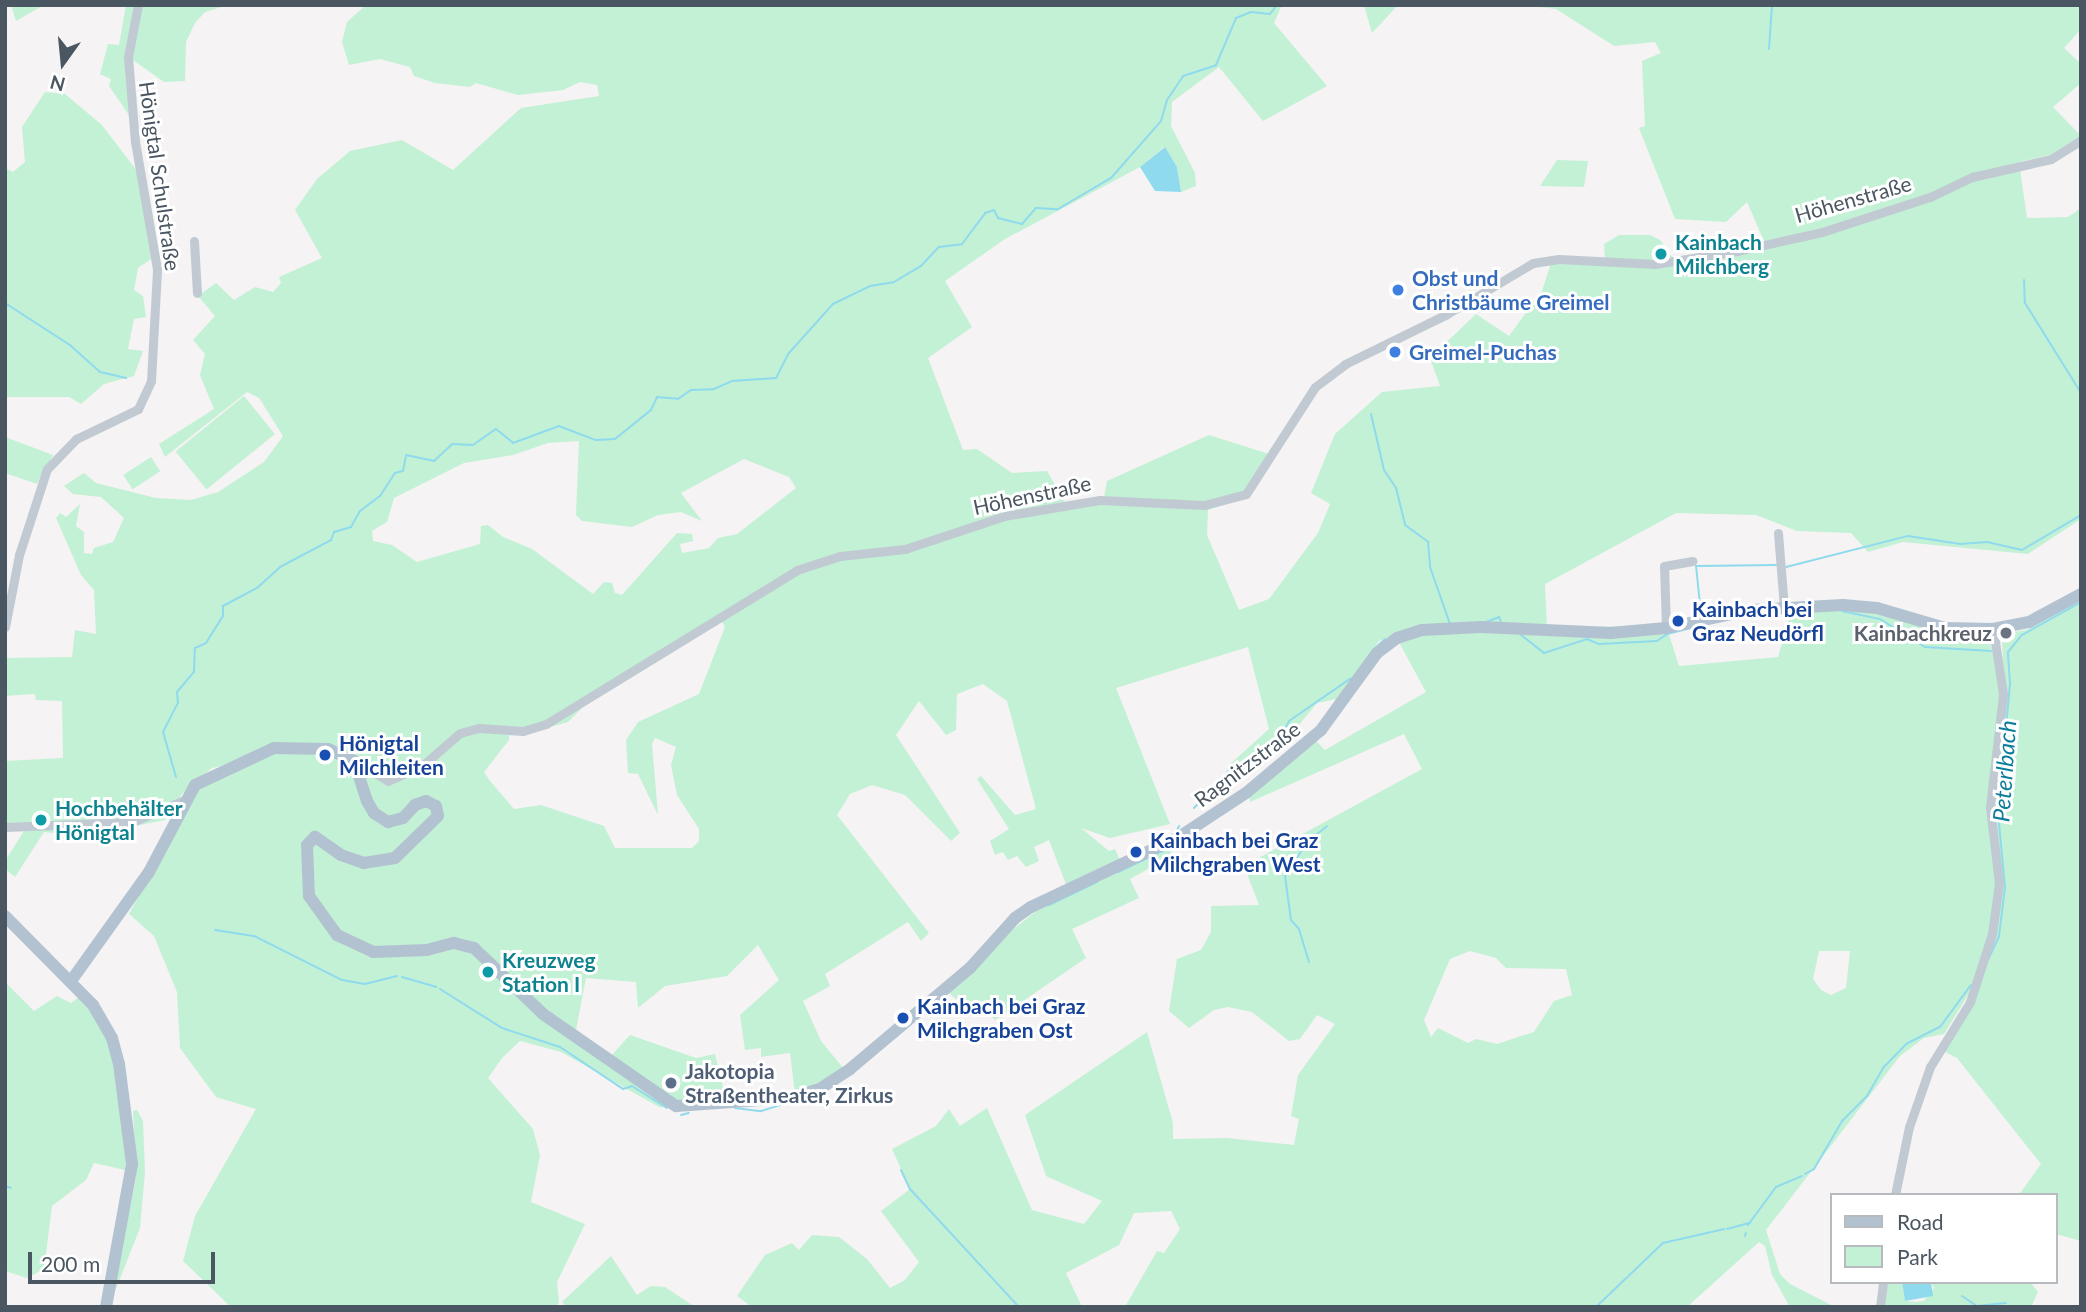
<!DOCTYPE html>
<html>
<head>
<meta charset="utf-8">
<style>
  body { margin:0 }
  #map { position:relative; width:2086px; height:1312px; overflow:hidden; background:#f5f3f3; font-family:Lato,sans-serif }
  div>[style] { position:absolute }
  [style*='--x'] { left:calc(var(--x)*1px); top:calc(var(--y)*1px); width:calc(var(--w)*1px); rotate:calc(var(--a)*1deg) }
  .green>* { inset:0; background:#c3f1d5; transform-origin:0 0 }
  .water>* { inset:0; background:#90daee }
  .stream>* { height:2px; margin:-1px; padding:0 1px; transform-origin:1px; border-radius:1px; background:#90daee }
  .minor>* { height:9px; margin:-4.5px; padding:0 4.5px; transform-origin:4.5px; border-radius:4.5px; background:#c1cad2 }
  .major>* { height:12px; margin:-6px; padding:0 6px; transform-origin:6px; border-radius:6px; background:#b3c2d1 }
  .dots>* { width:19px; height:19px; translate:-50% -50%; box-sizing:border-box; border:4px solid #fff; border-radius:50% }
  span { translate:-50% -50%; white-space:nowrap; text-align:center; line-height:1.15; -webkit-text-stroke:6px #fff; paint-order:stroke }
  .street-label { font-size:21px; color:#4a5661 }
  .culture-label { font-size:21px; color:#0d838f; font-weight:700 }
  .left { translate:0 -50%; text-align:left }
  .shop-label { font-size:21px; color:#366cbe; font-weight:700 }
  .transit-label { font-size:21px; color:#164399; font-weight:700 }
  .worship-label { font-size:21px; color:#5b616d; font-weight:700 }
  .right { translate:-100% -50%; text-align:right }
  .service-label { font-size:21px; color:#4e5e75; font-weight:700 }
  .water-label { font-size:23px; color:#0c7c9b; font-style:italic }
  .frame { position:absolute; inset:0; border:7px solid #4a5661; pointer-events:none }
  .legend { position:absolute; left:1830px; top:1193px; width:228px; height:91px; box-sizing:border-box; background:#fff; border:2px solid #b7bbc0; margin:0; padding:9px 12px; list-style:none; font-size:21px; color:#4a5661 }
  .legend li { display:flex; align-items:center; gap:14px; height:35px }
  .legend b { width:35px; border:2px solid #b7bbc0 }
  .north { position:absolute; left:28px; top:28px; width:70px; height:70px; -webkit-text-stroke:5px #fff; paint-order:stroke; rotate:195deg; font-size:19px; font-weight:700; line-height:28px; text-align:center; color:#4a5661 }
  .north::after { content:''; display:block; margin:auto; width:24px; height:32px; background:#4a5661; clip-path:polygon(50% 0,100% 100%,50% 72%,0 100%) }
  .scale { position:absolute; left:28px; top:1252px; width:187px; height:32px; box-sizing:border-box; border:4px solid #4a5661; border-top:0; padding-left:9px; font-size:21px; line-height:24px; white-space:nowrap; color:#4a5661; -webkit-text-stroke:5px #fff; paint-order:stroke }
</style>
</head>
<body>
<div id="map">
  <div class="green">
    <div style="clip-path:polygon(11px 5px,44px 5px,16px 21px)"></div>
    <div style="clip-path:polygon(126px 5px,228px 5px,205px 12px,195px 23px,186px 42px,185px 81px,164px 82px,133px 60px,131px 118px,109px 86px,111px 79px,100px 74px,108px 44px,119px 45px)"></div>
    <div style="clip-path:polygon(evenodd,366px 5px,1282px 5px,1274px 23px,1327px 86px,1263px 121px,1219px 67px,1172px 102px,1171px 126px,1195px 173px,1196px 186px,1181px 192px,1177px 167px,1164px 147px,1140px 167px,1005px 239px,945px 281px,972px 327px,928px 358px,963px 450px,977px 449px,1012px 473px,1047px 471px,1067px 506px,1103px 503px,1107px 481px,1209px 435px,1272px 455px,1247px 498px,1208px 510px,1207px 535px,1239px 610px,1269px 599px,1318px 533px,1330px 504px,1311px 493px,1335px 434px,1382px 392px,1440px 386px,1430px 358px,1476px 314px,1509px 336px,1542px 291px,1553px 257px,1605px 261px,1604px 244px,1619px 235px,1650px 235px,1660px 240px,1673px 258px,1764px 241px,1747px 202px,1726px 222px,1675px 219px,1639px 128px,1645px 126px,1642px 61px,1661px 53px,1655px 42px,1614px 46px,1556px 9px,1524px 5px,2081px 5px,2081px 29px,2064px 48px,2081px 64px,2081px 83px,2053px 107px,2081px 136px,2050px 155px,2019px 162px,2027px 218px,2068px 217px,2081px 208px,2081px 519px,2028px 554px,1903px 542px,1868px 552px,1851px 533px,1797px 531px,1756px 515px,1676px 513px,1545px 584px,1547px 628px,1666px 625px,1679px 666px,1778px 657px,1794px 602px,1843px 601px,1988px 635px,2004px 692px,2002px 634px,2026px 630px,2081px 600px,2081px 1241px,2056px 1234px,2056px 1195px,2019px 1195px,2041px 1164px,1957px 1058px,1945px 1052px,1945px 1040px,1978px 994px,1970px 992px,1944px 1034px,1924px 1038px,1900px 1056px,1766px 1230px,1780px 1274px,1790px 1284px,1835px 1307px,1790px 1307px,1772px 1275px,1765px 1246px,1759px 1242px,1687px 1307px,1125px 1307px,1157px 1251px,1164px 1253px,1180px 1229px,1171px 1211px,1134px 1213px,1119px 1245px,1066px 1273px,1082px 1307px,752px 1307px,737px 1296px,765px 1255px,792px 1243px,799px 1250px,812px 1235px,839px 1237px,867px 1259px,890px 1288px,905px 1280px,919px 1262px,881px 1211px,910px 1189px,892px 1149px,936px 1126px,949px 1109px,960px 1126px,987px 1108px,1032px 1210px,1084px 1224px,1102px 1201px,1046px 1176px,1025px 1115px,1147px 1032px,1173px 1123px,1173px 1139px,1227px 1138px,1294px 1145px,1299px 1119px,1291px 1116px,1298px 1075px,1335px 1024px,1317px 1015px,1300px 1039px,1289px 1041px,1252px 1012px,1228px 1007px,1214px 1010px,1189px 1028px,1169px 1011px,1177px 959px,1201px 950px,1211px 932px,1211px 906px,1259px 905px,1244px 866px,1422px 769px,1404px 734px,1250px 802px,1249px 785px,1311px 736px,1325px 750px,1426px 692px,1395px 635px,1379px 641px,1337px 699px,1317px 703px,1273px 756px,1225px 777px,1228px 766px,1269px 729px,1248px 647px,1116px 688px,1170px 824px,1110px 838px,1081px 828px,1109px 851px,1115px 849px,1123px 867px,1167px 847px,1173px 855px,1130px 879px,1139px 898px,1072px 929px,1086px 958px,995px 1020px,975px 1000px,968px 1004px,961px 996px,956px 999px,941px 986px,1067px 887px,1049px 840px,1034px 847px,1039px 861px,1026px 867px,1017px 856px,1008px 860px,1003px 852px,995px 855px,990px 841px,1009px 829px,977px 779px,981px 776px,1015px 815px,1036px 809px,1007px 701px,983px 684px,957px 694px,956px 730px,946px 735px,919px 701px,896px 735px,960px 833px,951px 841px,905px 795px,872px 785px,850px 794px,837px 815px,929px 933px,921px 941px,908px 922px,825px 974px,830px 986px,803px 1001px,821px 1041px,844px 1069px,795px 1094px,790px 1053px,761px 1057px,761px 1048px,745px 1050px,740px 1015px,779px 980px,758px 945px,727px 976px,665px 986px,638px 1008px,636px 982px,586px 978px,576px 1030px,611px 1056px,630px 1035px,696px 1058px,715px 1054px,728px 1108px,663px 1104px,661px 1108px,561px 1052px,520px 1041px,502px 1058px,488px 1078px,533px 1129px,540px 1155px,531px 1202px,585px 1224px,557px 1282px,559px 1303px,555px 1307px,231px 1307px,183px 1261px,195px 1216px,256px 1109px,216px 1097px,180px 1048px,177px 992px,154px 936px,129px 914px,197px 789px,265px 756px,212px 768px,183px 793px,165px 820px,84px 836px,44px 832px,15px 877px,5px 869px,5px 861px,29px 823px,5px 825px,5px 761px,63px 758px,62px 701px,36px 700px,35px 694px,5px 696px,5px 658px,72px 657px,75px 630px,96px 634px,94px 590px,81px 575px,56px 518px,60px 513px,66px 517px,80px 504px,76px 526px,84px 532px,84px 553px,92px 554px,94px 548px,113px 542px,124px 518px,101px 497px,73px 494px,64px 486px,84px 473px,96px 483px,156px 498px,191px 500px,218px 492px,264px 462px,283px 436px,259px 398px,247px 392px,165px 457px,159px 444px,214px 409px,200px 375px,205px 354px,193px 340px,215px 316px,198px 296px,216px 283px,234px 300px,255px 287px,273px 292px,281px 283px,279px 277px,322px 258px,295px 210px,317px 179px,350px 151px,402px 140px,453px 170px,521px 108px,599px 96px,597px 85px,580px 82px,563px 90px,518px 95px,476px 83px,470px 87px,435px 83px,414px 76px,410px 67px,380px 59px,349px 65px,342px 42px,347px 22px,366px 5px,579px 441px,576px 515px,582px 521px,632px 527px,658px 515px,681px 512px,702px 521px,681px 493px,744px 459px,789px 477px,796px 488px,737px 534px,718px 538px,709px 548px,682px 553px,680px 544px,693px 541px,692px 534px,677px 533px,622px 595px,615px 593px,612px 583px,604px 582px,593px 594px,532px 549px,503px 537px,488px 525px,481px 526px,480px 544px,417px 562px,392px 545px,373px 541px,372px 531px,387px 522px,394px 498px,464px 463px,513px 455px,548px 443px,579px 441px,366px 5px,718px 615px,725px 627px,699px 694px,638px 722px,626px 740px,628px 773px,638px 774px,658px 815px,652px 744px,655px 738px,676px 747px,671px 765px,677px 795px,699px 829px,699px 841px,692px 848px,615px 848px,604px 826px,541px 805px,514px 809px,490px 781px,484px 772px,509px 740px,509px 732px,533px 732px,568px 722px,606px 684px,718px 615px,366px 5px,1470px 951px,1496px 958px,1506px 968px,1566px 969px,1572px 995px,1554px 1001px,1534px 1032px,1497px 1044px,1476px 1039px,1468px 1043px,1438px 1028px,1431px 1037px,1424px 1020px,1450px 959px,1470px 951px,366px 5px,1819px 951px,1850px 951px,1846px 988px,1831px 995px,1821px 990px,1813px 979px,1819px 951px)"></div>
    <div style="clip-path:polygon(1364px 5px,1398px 5px,1372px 33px)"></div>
    <div style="clip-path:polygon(45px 92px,65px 94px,102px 125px,137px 171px,151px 259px,138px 268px,134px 290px,143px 296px,146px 317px,134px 319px,128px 349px,143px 351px,134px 376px,104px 384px,81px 404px,69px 397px,5px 397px,5px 168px,13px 172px,25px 162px,22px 127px)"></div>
    <div style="clip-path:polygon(1557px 160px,1588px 161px,1584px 187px,1540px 186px)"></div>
    <div style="left:244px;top:396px;width:49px;height:88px;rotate:51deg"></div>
    <div style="clip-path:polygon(5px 437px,53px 455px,37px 484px,5px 473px)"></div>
    <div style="left:151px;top:457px;width:17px;height:33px;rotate:57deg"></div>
    <div style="clip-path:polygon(5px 982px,34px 1011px,57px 996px,71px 1003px,79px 997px,91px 1010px,109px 1040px,127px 1150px,125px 1170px,94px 1163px,86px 1180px,52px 1206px,44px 1269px,27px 1278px,5px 1271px)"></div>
    <div style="clip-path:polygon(137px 1110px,143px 1121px,145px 1172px,140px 1228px,112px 1299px,136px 1177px,133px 1111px)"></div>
    <div style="clip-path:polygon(611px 1256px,637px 1295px,651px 1286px,665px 1287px,695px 1307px,566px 1307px,562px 1302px)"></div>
    <div style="clip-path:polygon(1888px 1282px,1902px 1282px,1905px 1301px,1916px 1302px,1924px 1301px,1934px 1288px,1931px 1282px,2030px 1282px,2038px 1292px,2031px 1307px,1885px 1307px)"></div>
  </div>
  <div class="water">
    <div style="clip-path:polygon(1165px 147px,1177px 167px,1181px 192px,1155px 191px,1140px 167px)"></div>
    <div style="clip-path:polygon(1902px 1282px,1931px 1282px,1933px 1296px,1905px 1301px)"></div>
  </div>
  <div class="stream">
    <div style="--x:1769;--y:49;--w:44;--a:-86.1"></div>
    <div style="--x:2024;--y:280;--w:23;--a:88"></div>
    <div style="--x:2025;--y:303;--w:106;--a:58.1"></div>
    <div style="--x:5;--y:303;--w:77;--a:32.9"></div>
    <div style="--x:70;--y:345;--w:40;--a:42"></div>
    <div style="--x:100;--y:372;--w:27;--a:13"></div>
    <div style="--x:1371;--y:414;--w:57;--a:76.9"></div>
    <div style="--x:1384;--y:470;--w:22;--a:56"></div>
    <div style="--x:1396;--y:488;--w:38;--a:76"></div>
    <div style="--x:1405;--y:525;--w:29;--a:36"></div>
    <div style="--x:1428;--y:542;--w:25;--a:85"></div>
    <div style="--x:1430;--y:567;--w:60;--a:70.7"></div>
    <div style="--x:1786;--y:567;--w:126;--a:-14.3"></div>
    <div style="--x:1908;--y:536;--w:53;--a:8.7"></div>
    <div style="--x:1960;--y:544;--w:27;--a:-4"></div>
    <div style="--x:1987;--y:542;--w:36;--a:13"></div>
    <div style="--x:2022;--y:550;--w:69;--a:-30.7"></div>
    <div style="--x:1842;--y:611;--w:39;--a:12"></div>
    <div style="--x:1880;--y:619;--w:53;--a:31.9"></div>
    <div style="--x:1925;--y:647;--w:66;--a:3.5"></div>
    <div style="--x:1701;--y:614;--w:48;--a:-95.9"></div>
    <div style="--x:1696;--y:566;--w:80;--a:-0.7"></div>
    <div style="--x:1486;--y:622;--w:14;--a:-21"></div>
    <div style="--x:1499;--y:617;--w:5;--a:68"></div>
    <div style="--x:1521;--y:635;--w:29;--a:38"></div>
    <div style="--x:1544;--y:653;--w:45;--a:-18"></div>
    <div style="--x:1587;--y:639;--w:13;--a:23"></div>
    <div style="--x:1599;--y:644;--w:58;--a:-3"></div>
    <div style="--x:1657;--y:641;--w:12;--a:-35"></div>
    <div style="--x:1667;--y:634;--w:33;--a:-14"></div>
    <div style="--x:1374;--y:649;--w:15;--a:-42"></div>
    <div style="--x:176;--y:777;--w:47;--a:-106.1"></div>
    <div style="--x:163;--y:732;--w:33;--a:-63"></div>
    <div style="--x:178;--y:703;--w:11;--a:-95"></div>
    <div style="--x:177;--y:692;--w:26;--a:-50"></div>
    <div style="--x:194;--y:672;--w:24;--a:-88"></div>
    <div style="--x:195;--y:648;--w:12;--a:-24"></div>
    <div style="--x:206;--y:643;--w:32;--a:-58"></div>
    <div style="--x:223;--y:616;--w:10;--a:-90"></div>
    <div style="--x:223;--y:606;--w:40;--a:-28"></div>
    <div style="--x:258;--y:587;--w:30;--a:-42"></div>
    <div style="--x:280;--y:567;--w:58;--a:-27.9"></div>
    <div style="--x:331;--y:540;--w:9;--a:-69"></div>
    <div style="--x:334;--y:532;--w:18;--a:-16"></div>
    <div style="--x:351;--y:527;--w:18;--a:-61"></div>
    <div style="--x:360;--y:511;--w:25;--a:-37"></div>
    <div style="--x:380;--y:496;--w:27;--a:-57"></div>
    <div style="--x:395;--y:473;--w:8;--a:-14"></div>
    <div style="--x:403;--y:471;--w:16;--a:-79"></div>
    <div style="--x:406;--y:455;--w:29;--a:12"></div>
    <div style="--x:434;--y:461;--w:25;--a:-43"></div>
    <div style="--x:452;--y:444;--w:21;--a:3"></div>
    <div style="--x:473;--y:445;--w:28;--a:-35"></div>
    <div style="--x:496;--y:429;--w:22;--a:39"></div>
    <div style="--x:513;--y:443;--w:49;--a:-20.3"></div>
    <div style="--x:559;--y:426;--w:40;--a:21"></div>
    <div style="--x:596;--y:440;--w:19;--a:-3"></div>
    <div style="--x:615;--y:439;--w:46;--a:-38.9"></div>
    <div style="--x:651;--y:410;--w:14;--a:-65"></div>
    <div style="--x:657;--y:397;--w:21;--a:5"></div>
    <div style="--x:678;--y:399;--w:16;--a:-35"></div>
    <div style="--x:691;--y:390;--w:23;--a:-2"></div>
    <div style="--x:714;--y:389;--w:20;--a:-24"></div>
    <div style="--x:732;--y:381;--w:44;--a:-3.9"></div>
    <div style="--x:776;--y:378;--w:28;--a:-63"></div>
    <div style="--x:789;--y:353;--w:66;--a:-48.1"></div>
    <div style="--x:833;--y:304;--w:41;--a:-25.9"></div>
    <div style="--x:870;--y:286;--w:24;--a:-9"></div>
    <div style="--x:894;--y:282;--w:31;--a:-31"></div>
    <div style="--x:921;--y:266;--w:26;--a:-47"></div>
    <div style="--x:939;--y:247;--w:23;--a:-7"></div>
    <div style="--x:962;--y:244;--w:39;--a:-53"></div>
    <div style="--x:985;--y:213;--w:9;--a:-18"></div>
    <div style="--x:994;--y:210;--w:9;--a:63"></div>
    <div style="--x:998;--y:218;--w:25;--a:14"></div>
    <div style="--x:1022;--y:224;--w:21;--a:-49"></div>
    <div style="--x:1036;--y:208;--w:22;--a:3"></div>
    <div style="--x:1058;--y:209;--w:61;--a:-30.3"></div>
    <div style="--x:1111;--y:178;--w:76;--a:-48.7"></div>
    <div style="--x:1161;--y:121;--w:22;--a:-74"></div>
    <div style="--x:1167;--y:100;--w:29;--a:-56"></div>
    <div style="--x:1183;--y:76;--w:35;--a:-18"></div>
    <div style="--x:1216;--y:65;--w:51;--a:-66.9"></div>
    <div style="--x:1236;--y:18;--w:16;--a:-22"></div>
    <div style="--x:1251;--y:12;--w:19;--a:6"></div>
    <div style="--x:1270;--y:14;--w:11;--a:-52"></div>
    <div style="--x:1194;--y:808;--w:51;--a:-46.6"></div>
    <div style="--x:1229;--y:771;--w:53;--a:-34.3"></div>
    <div style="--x:1273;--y:741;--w:4;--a:27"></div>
    <div style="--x:1277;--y:743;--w:25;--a:-61"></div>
    <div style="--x:1289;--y:721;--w:75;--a:-34.7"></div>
    <div style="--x:1175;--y:834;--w:9;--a:-63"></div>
    <div style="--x:1118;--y:872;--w:56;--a:-25.2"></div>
    <div style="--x:1049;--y:905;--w:53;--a:-25.6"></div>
    <div style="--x:215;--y:930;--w:39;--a:9"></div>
    <div style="--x:254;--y:936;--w:98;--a:26.6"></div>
    <div style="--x:342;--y:980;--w:23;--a:10"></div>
    <div style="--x:365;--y:984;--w:33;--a:-14"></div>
    <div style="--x:1309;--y:962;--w:34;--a:-107"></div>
    <div style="--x:1299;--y:929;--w:12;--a:-132"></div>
    <div style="--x:1291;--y:920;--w:44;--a:-97.8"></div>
    <div style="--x:1285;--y:876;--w:42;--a:-56.7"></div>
    <div style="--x:1308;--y:841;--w:24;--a:-38"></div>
    <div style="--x:1987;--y:962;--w:29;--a:-65"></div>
    <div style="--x:1999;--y:936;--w:49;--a:-83"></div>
    <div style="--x:2005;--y:887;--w:74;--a:-95.4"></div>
    <div style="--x:1998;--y:813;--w:131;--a:-84.7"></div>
    <div style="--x:2010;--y:683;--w:31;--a:-94"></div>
    <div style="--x:2008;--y:652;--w:22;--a:-51"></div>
    <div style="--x:2022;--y:635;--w:68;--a:-29.2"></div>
    <div style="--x:402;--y:977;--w:36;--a:16"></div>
    <div style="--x:440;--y:989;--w:73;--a:32.2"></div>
    <div style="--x:502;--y:1028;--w:61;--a:18.1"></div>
    <div style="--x:560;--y:1047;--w:76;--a:33.7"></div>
    <div style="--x:623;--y:1089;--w:9;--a:-18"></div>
    <div style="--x:632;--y:1086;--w:41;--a:32.2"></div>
    <div style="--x:735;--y:1108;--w:26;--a:7"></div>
    <div style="--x:761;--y:1111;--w:21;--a:-17"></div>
    <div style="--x:681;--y:1115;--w:8;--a:-14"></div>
    <div style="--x:901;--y:1170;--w:21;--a:65"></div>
    <div style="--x:910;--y:1189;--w:161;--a:47.3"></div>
    <div style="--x:1805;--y:1174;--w:10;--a:-29"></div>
    <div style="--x:1814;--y:1169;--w:56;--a:-59.7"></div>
    <div style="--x:1842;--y:1121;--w:35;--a:-45"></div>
    <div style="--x:1867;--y:1096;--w:34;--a:-60"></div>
    <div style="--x:1884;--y:1067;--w:32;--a:-46"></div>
    <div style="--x:1906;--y:1044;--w:38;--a:-27"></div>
    <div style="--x:1940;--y:1027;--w:52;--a:-53.6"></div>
    <div style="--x:5;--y:1186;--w:6;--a:18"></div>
    <div style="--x:1748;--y:1225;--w:47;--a:-53.6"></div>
    <div style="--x:1776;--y:1187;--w:28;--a:-23"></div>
    <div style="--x:1727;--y:1229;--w:24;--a:-15"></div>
    <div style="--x:1745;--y:1236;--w:3;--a:-72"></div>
    <div style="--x:1962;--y:1296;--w:18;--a:34"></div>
    <div style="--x:1977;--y:1306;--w:29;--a:-6"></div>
    <div style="--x:1596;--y:1307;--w:93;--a:-43.7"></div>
    <div style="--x:1663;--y:1243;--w:63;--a:-12.9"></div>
  </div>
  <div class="minor">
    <div style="--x:194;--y:241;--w:52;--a:86.7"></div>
    <div style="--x:1778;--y:533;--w:74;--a:85.4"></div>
    <div style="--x:5;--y:627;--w:73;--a:-79"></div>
    <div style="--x:19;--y:555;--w:90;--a:-72"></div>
    <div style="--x:47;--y:469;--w:42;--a:-46"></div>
    <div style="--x:76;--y:439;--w:69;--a:-25.8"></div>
    <div style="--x:138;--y:409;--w:31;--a:-65"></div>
    <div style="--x:151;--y:381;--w:112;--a:-86.9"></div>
    <div style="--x:157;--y:269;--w:129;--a:-99.8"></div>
    <div style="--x:135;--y:142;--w:85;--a:-94.7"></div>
    <div style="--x:128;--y:57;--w:53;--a:-79.1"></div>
    <div style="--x:1666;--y:628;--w:62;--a:-91.8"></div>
    <div style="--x:1664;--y:566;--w:29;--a:-10"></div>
    <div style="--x:354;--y:761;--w:39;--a:30"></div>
    <div style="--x:388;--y:781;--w:37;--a:-24"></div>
    <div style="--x:422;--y:766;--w:50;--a:-41"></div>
    <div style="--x:460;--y:733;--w:20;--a:-15"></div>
    <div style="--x:479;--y:728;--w:44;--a:3.9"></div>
    <div style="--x:523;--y:731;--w:24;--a:-17"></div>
    <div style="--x:546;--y:724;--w:294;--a:-31.5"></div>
    <div style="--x:797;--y:570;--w:45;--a:-18"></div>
    <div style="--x:840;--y:556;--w:65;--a:-6.1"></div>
    <div style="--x:905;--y:549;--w:104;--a:-18.4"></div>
    <div style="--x:1004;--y:516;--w:97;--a:-9.5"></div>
    <div style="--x:1100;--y:500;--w:104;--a:2.8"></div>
    <div style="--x:1204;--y:505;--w:43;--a:-14.7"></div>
    <div style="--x:1246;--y:494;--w:127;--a:-57.2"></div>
    <div style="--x:1315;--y:387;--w:38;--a:-37"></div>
    <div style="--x:1345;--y:364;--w:114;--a:-26.1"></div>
    <div style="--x:1447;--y:314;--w:100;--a:-30.7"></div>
    <div style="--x:1533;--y:263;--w:26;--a:-9"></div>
    <div style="--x:1559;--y:259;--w:96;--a:3"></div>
    <div style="--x:1655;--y:264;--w:83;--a:-9"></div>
    <div style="--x:1737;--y:251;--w:87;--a:-12.6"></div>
    <div style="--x:1822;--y:232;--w:114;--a:-18"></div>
    <div style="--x:1930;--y:197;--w:47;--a:-25.5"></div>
    <div style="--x:1972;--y:177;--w:81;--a:-12.8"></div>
    <div style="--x:2051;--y:159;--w:36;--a:-32"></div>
    <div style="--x:5;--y:827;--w:127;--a:-2.3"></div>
    <div style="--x:132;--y:822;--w:54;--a:-22.8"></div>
    <div style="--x:1895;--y:1195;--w:69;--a:-78.4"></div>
    <div style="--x:1909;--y:1127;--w:64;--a:-70.7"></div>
    <div style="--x:1930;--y:1067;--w:76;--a:-58.4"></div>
    <div style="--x:1970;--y:1002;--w:71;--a:-72.1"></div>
    <div style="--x:1992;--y:934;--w:51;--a:-82.2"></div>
    <div style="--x:1999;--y:883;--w:77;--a:-96.8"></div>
    <div style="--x:1990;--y:807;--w:114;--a:-83.4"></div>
    <div style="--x:2003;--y:694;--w:66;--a:-98.7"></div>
    <div style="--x:1880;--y:1307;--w:25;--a:-83"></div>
  </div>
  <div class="major">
    <div style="--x:5;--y:916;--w:125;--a:45.3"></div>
    <div style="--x:93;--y:1005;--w:38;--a:60"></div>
    <div style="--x:112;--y:1038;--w:27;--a:75"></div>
    <div style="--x:119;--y:1064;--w:101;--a:82.6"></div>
    <div style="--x:132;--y:1164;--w:145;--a:100.3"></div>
    <div style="--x:71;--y:981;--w:134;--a:-54.4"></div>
    <div style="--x:149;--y:872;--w:98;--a:-62.1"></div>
    <div style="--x:195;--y:785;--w:87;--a:-25.1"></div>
    <div style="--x:274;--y:748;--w:54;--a:1.1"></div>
    <div style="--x:328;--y:749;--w:29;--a:25"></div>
    <div style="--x:354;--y:761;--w:42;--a:72"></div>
    <div style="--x:367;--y:801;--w:14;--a:60"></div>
    <div style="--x:374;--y:813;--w:17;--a:33"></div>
    <div style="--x:388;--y:822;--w:16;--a:-15"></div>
    <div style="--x:403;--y:818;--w:18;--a:-47"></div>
    <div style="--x:415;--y:805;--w:12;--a:-20"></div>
    <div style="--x:426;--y:801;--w:11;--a:27"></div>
    <div style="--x:436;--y:806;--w:10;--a:79"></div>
    <div style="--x:438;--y:816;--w:60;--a:135.7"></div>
    <div style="--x:395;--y:858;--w:31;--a:171"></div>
    <div style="--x:364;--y:863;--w:24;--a:-161"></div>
    <div style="--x:341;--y:855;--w:32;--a:-145"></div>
    <div style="--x:315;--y:837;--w:11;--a:135"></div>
    <div style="--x:307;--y:845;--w:51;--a:87.8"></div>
    <div style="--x:309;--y:896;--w:48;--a:54.3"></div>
    <div style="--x:337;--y:935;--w:40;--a:25"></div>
    <div style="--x:373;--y:952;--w:54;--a:-2.1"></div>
    <div style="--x:427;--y:950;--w:28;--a:-15"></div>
    <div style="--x:454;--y:943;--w:21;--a:14"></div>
    <div style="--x:474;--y:948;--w:95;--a:43.7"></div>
    <div style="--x:543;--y:1014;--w:162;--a:34.7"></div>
    <div style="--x:676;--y:1106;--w:115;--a:-4"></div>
    <div style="--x:791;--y:1098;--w:32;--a:-18"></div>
    <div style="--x:821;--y:1088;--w:35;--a:-33"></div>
    <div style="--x:850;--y:1069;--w:157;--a:-40.1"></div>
    <div style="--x:970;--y:968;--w:67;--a:-48"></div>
    <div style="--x:1015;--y:918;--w:19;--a:-35"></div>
    <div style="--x:1031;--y:907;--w:164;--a:-25.3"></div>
    <div style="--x:1179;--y:837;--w:80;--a:-33.3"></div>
    <div style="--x:1246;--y:793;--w:98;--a:-40"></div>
    <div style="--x:1321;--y:730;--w:95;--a:-54"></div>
    <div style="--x:1377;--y:653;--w:25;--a:-37"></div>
    <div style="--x:1397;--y:638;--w:26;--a:-18"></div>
    <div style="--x:1422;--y:630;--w:59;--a:-2.9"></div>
    <div style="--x:1481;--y:627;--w:130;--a:2.6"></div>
    <div style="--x:1611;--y:633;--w:55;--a:-5.2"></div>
    <div style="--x:1666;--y:628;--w:87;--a:-12"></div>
    <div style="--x:1751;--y:610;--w:92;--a:-3.1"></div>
    <div style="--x:1843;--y:605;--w:34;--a:5"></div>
    <div style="--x:1877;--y:608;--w:71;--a:16.4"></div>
    <div style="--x:1945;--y:628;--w:48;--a:1.2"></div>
    <div style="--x:1993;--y:629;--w:37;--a:-11"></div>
    <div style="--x:2029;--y:622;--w:59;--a:-28.3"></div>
  </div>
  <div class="dots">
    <div style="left:1661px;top:254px;background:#0f9aa8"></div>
    <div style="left:1398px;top:290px;background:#3f7fe0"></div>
    <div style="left:1395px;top:352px;background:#3f7fe0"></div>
    <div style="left:1678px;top:621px;background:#1a4fb4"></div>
    <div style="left:2006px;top:633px;background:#6b7280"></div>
    <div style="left:325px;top:755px;background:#1a4fb4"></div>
    <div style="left:41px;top:820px;background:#0f9aa8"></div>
    <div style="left:1136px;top:852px;background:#1a4fb4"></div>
    <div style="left:488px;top:972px;background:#0f9aa8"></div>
    <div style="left:903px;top:1018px;background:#1a4fb4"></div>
    <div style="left:671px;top:1083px;background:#5c6f8a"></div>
  </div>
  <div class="street-label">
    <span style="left:160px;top:176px;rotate:82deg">Hönigtal Schulstraße</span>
    <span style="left:1853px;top:199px;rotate:-16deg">Höhenstraße</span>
    <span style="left:1032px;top:495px;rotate:-12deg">Höhenstraße</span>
    <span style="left:1247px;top:764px;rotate:-37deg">Ragnitzstraße</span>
  </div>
  <div class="culture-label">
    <span class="left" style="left:1675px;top:254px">Kainbach<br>Milchberg</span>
    <span class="left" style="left:55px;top:820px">Hochbehälter<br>Hönigtal</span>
    <span class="left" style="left:502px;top:972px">Kreuzweg<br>Station I</span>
  </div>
  <div class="shop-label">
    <span class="left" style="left:1412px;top:290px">Obst und<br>Christbäume Greimel</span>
    <span class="left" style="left:1409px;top:352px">Greimel-Puchas</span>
  </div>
  <div class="transit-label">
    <span class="left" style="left:1692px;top:621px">Kainbach bei<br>Graz Neudörfl</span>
    <span class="left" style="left:339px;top:755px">Hönigtal<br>Milchleiten</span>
    <span class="left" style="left:1150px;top:852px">Kainbach bei Graz<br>Milchgraben West</span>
    <span class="left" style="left:917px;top:1018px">Kainbach bei Graz<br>Milchgraben Ost</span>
  </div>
  <div class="worship-label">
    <span class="right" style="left:1992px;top:633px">Kainbachkreuz</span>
  </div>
  <div class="service-label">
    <span class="left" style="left:685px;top:1083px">Jakotopia<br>Straßentheater, Zirkus</span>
  </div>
  <div class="water-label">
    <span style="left:2004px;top:771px;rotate:-86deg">Peterlbach</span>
  </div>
  <div class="frame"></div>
  <ul class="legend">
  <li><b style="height:9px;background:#b3c2d1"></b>Road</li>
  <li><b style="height:19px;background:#c3f1d5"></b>Park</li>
  </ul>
  <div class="north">N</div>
  <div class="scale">200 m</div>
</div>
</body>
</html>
